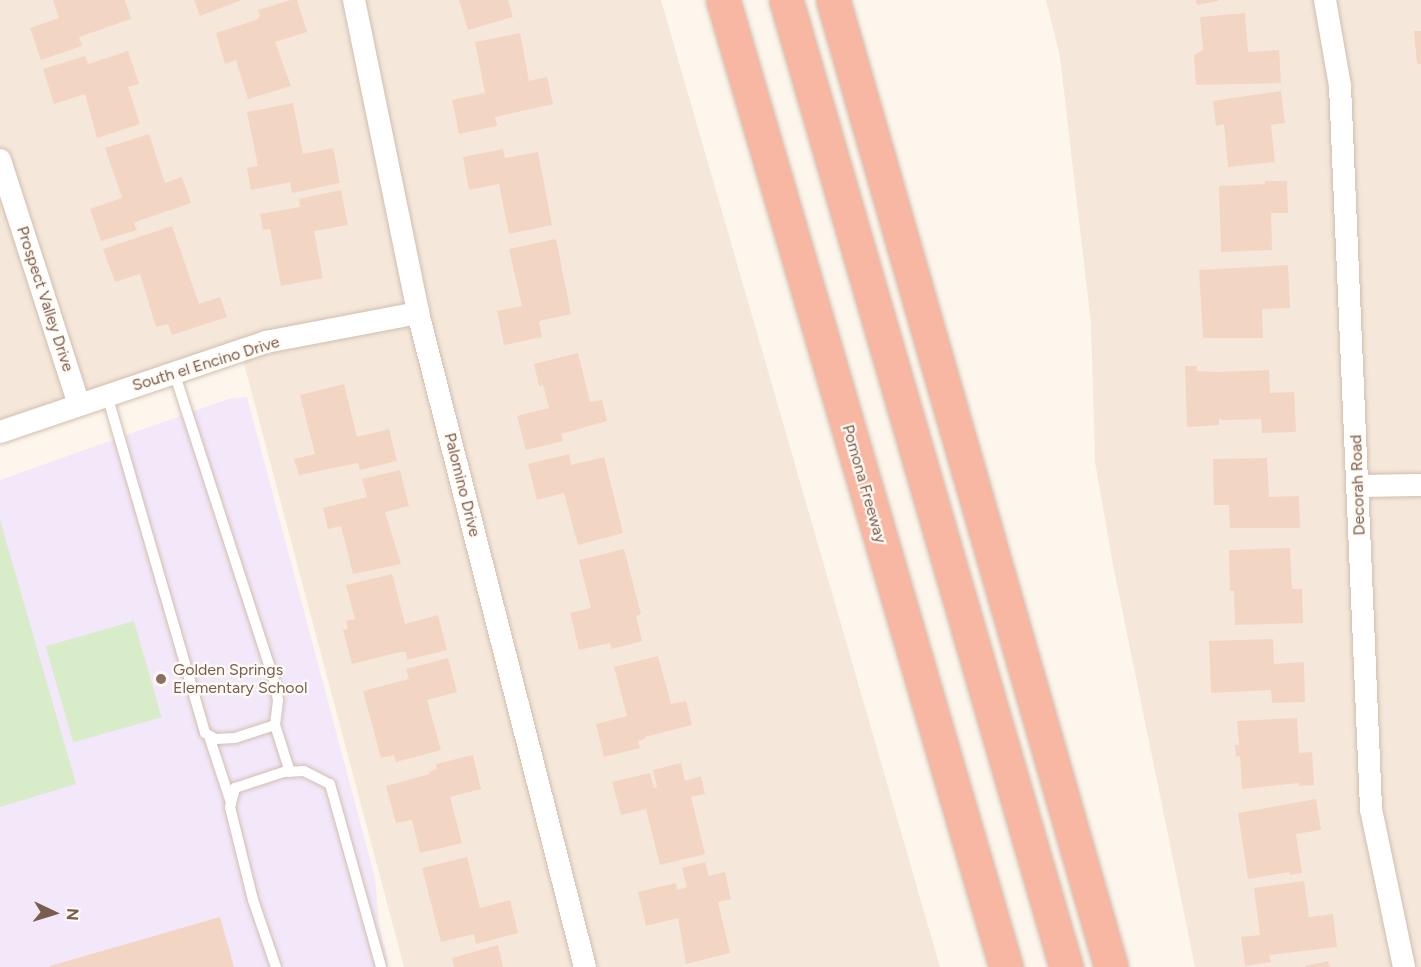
<!DOCTYPE html>
<html>
<head>
<meta charset="utf-8">
<style>
  body { margin:0 }
  #map { position:relative; width:1421px; height:967px; overflow:hidden; background:#fdf6ec; font-family:Figtree,sans-serif }
  div>[style] { position:absolute }
  [style*='--x'] { left:calc(var(--x)*1px); top:calc(var(--y)*1px); width:calc(var(--w)*1px); rotate:calc(var(--a)*1deg) }
  .residential>* { inset:0; background:#f5e8da }
  .education>* { inset:0; background:#f3e8fa }
  .green>* { inset:0; background:#d8ecc9; transform-origin:0 0 }
  .building>* { inset:0; background:#f3d5c3 }
  .roads { filter:drop-shadow(0 0 2px #d1beb0) drop-shadow(0 0 2px #d1beb0) }
  .lane>* { height:10px; margin:-5px; padding:0 5px; transform-origin:5px; border-radius:5px; background:#fff }
  .street>* { height:22px; margin:-11px; padding:0 11px; transform-origin:11px; border-radius:11px; background:#fff }
  .highway>* { height:33px; margin:-16.5px; padding:0 16.5px; transform-origin:16.5px; border-radius:16.5px; background:#f7b7a3 }
  .dots>* { width:16px; height:16px; translate:-50% -50%; box-sizing:border-box; border:3px solid #fffaf3; border-radius:50% }
  span { translate:-50% -50%; white-space:nowrap; text-align:center; line-height:1.15; -webkit-text-stroke:4.5px #fffaf3; paint-order:stroke }
  .street-label { font-size:16px; color:#7a5c4d }
  .education-label { font-size:16px; color:#785e54 }
  .left { translate:0 -50%; text-align:left }
  .north { position:absolute; left:24px; top:883px; width:60px; height:60px; -webkit-text-stroke:4px #fffaf3; paint-order:stroke; rotate:94deg; font-size:16px; font-weight:700; line-height:24px; text-align:center; color:#7a5c4d }
  .north::after { content:''; display:block; margin:auto; width:21px; height:27px; background:#7a5c4d; clip-path:polygon(50% 0,100% 100%,50% 72%,0 100%) }
</style>
</head>
<body>
<div id="map">
  <div class="residential">
    <div style="clip-path:polygon(0 0,661px 0,940px 967px,404px 967px,238px 341px,0 428px)"></div>
    <div style="clip-path:polygon(1046px 0,1421px 0,1421px 967px,1195px 967px,1113px 565px,1095px 462px,1091px 324px,1060px 57px)"></div>
  </div>
  <div class="education">
    <div style="clip-path:polygon(247px 397px,375px 878px,379px 925px,387px 956px,387px 967px,0 967px,0 480px,228px 399px)"></div>
  </div>
  <div class="green">
    <div style="clip-path:polygon(0 520px,76px 784px,0 807px)"></div>
    <div style="left:134px;top:621px;width:100px;height:92px;rotate:74deg"></div>
  </div>
  <div class="building">
    <div style="clip-path:polygon(53px 0,125px 0,131px 19px,79px 37px,82px 46px,41px 60px,30px 28px,59px 18px)"></div>
    <div style="clip-path:polygon(194px 0,242px 0,200px 16px)"></div>
    <div style="clip-path:polygon(291px 0,297px 0,307px 32px,275px 42px,291px 86px,248px 99px,236px 60px,225px 64px,216px 33px,256px 20px,260px 16px,258px 10px)"></div>
    <div style="clip-path:polygon(459px 0,508px 0,513px 17px,468px 30px)"></div>
    <div style="clip-path:polygon(1196px 0,1218px 0,1218px 1px,1197px 5px)"></div>
    <div style="clip-path:polygon(1245px 13px,1248px 52px,1279px 50px,1281px 83px,1196px 85px,1194px 55px,1203px 50px,1200px 17px)"></div>
    <div style="clip-path:polygon(1414px 31px,1421px 31px,1421px 64px,1417px 64px)"></div>
    <div style="clip-path:polygon(520px 33px,529px 81px,547px 77px,553px 104px,495px 117px,497px 126px,459px 134px,452px 100px,485px 93px,475px 42px)"></div>
    <div style="clip-path:polygon(128px 51px,139px 84px,128px 87px,140px 124px,97px 138px,85px 94px,54px 104px,43px 69px,85px 56px,88px 64px)"></div>
    <div style="clip-path:polygon(1281px 91px,1285px 123px,1271px 125px,1275px 162px,1228px 167px,1224px 124px,1216px 126px,1213px 101px)"></div>
    <div style="clip-path:polygon(293px 103px,303px 154px,333px 148px,340px 183px,292px 193px,290px 182px,251px 190px,247px 168px,258px 166px,247px 112px)"></div>
    <div style="clip-path:polygon(149px 134px,165px 183px,182px 177px,191px 203px,141px 220px,134px 223px,137px 230px,101px 241px,90px 209px,122px 198px,105px 148px)"></div>
    <div style="clip-path:polygon(503px 149px,505px 158px,538px 152px,552px 225px,509px 234px,499px 184px,469px 190px,463px 157px)"></div>
    <div style="clip-path:polygon(1265px 181px,1287px 181px,1288px 213px,1271px 213px,1272px 250px,1221px 252px,1219px 186px,1265px 184px)"></div>
    <div style="clip-path:polygon(341px 190px,348px 225px,314px 231px,323px 278px,281px 286px,270px 229px,263px 230px,260px 214px,300px 207px,299px 199px)"></div>
    <div style="clip-path:polygon(172px 226px,199px 304px,220px 297px,227px 317px,172px 335px,168px 324px,156px 327px,140px 274px,115px 282px,103px 249px)"></div>
    <div style="clip-path:polygon(556px 239px,571px 314px,539px 321px,542px 337px,504px 345px,497px 311px,522px 306px,509px 249px)"></div>
    <div style="clip-path:polygon(1288px 265px,1290px 308px,1262px 309px,1263px 338px,1203px 338px,1199px 270px)"></div>
    <div style="clip-path:polygon(578px 353px,590px 402px,602px 400px,607px 421px,561px 434px,563px 441px,526px 450px,517px 416px,549px 408px,543px 385px,539px 386px,534px 364px)"></div>
    <div style="clip-path:polygon(1185px 366px,1197px 366px,1197px 371px,1218px 372px,1269px 370px,1270px 393px,1294px 392px,1296px 432px,1262px 433px,1261px 419px,1223px 420px,1219px 418px,1219px 425px,1187px 427px)"></div>
    <div style="clip-path:polygon(344px 384px,357px 437px,389px 429px,397px 461px,360px 470px,358px 463px,299px 475px,294px 459px,315px 454px,300px 395px)"></div>
    <div style="clip-path:polygon(569px 454px,571px 465px,604px 457px,623px 533px,578px 545px,564px 493px,537px 500px,528px 464px)"></div>
    <div style="clip-path:polygon(1267px 458px,1269px 497px,1299px 496px,1300px 528px,1230px 528px,1229px 505px,1214px 505px,1213px 459px)"></div>
    <div style="clip-path:polygon(400px 470px,409px 506px,385px 512px,401px 564px,353px 574px,341px 526px,328px 529px,323px 508px,367px 497px,362px 479px)"></div>
    <div style="clip-path:polygon(1290px 548px,1292px 589px,1302px 589px,1303px 623px,1235px 625px,1234px 591px,1230px 591px,1229px 550px)"></div>
    <div style="clip-path:polygon(624px 549px,641px 614px,636px 616px,642px 641px,612px 649px,610px 643px,579px 650px,570px 613px,591px 608px,579px 560px)"></div>
    <div style="clip-path:polygon(392px 574px,405px 624px,438px 615px,447px 650px,407px 660px,406px 652px,400px 652px,352px 664px,343px 630px,348px 629px,346px 621px,355px 619px,346px 585px)"></div>
    <div style="clip-path:polygon(1273px 639px,1274px 664px,1304px 662px,1305px 702px,1272px 703px,1271px 690px,1211px 693px,1209px 641px)"></div>
    <div style="clip-path:polygon(658px 656px,671px 704px,686px 701px,692px 725px,645px 737px,645px 739px,638px 741px,640px 748px,604px 757px,596px 724px,627px 716px,614px 667px)"></div>
    <div style="clip-path:polygon(448px 658px,457px 692px,427px 700px,441px 750px,396px 762px,394px 755px,381px 758px,363px 691px,409px 679px,406px 669px)"></div>
    <div style="clip-path:polygon(1297px 718px,1299px 753px,1312px 752px,1314px 785px,1299px 786px,1299px 783px,1242px 789px,1240px 756px,1236px 757px,1235px 745px,1239px 745px,1237px 721px)"></div>
    <div style="clip-path:polygon(473px 755px,481px 789px,450px 797px,462px 843px,420px 853px,412px 820px,396px 823px,386px 786px,430px 774px,429px 772px,437px 769px,436px 764px)"></div>
    <div style="clip-path:polygon(681px 763px,685px 781px,701px 776px,705px 794px,691px 797px,705px 854px,660px 865px,646px 809px,621px 815px,612px 782px,650px 773px,654px 788px,657px 788px,653px 770px)"></div>
    <div style="clip-path:polygon(1316px 799px,1321px 830px,1296px 834px,1302px 873px,1290px 875px,1290px 872px,1248px 879px,1238px 813px)"></div>
    <div style="clip-path:polygon(467px 857px,480px 908px,510px 900px,518px 933px,476px 944px,474px 934px,441px 942px,422px 868px)"></div>
    <div style="clip-path:polygon(705px 862px,709px 876px,725px 872px,731px 899px,718px 902px,730px 953px,686px 964px,678px 918px,646px 926px,638px 892px,676px 883px,677px 890px,687px 887px,682px 868px)"></div>
    <div style="clip-path:polygon(1304px 881px,1309px 917px,1333px 914px,1337px 947px,1269px 955px,1271px 962px,1245px 966px,1241px 937px,1260px 935px,1254px 888px)"></div>
    <div style="clip-path:polygon(220px 917px,234px 967px,50px 967px,50px 966px)"></div>
    <div style="clip-path:polygon(498px 945px,503px 967px,454px 967px,452px 958px)"></div>
    <div style="clip-path:polygon(1328px 961px,1330px 967px,1305px 967px,1305px 966px)"></div>
  </div>
  <div class="roads">
    <div class="lane">
      <div style="--x:107;--y:395;--w:352;--a:73.8"></div>
      <div style="--x:205;--y:733;--w:13;--a:29"></div>
      <div style="--x:216;--y:739;--w:19;--a:-3"></div>
      <div style="--x:235;--y:738;--w:42;--a:-18"></div>
      <div style="--x:275;--y:725;--w:25;--a:-83"></div>
      <div style="--x:278;--y:700;--w:24;--a:-102"></div>
      <div style="--x:273;--y:677;--w:320;--a:-108"></div>
      <div style="--x:275;--y:725;--w:49;--a:72.3"></div>
      <div style="--x:209;--y:736;--w:71;--a:71.8"></div>
      <div style="--x:276;--y:967;--w:71;--a:-108.9"></div>
      <div style="--x:253;--y:900;--w:96;--a:-103.9"></div>
      <div style="--x:230;--y:807;--w:20;--a:-75"></div>
      <div style="--x:235;--y:788;--w:52;--a:-18.1"></div>
      <div style="--x:284;--y:772;--w:20;--a:-3"></div>
      <div style="--x:304;--y:771;--w:29;--a:27"></div>
      <div style="--x:330;--y:784;--w:190;--a:74.4"></div>
    </div>
    <div class="street">
      <div style="--x:354;--y:0;--w:319;--a:78.4"></div>
      <div style="--x:418;--y:313;--w:675;--a:75.68"></div>
      <div style="--x:1325;--y:0;--w:87;--a:80.1"></div>
      <div style="--x:1340;--y:86;--w:724;--a:87.54"></div>
      <div style="--x:1371;--y:809;--w:161;--a:78.2"></div>
      <div style="--x:0;--y:160;--w:257;--a:72.1"></div>
      <div style="--x:0;--y:432;--w:281;--a:-18.7"></div>
      <div style="--x:266;--y:342;--w:155;--a:-10.8"></div>
      <div style="--x:1358;--y:486;--w:63;--a:-0.9"></div>
    </div>
    <div class="highway">
      <div style="--x:723;--y:0;--w:1008;--a:73.69"></div>
      <div style="--x:786;--y:0;--w:1007;--a:73.85"></div>
      <div style="--x:833;--y:0;--w:1006;--a:73.96"></div>
    </div>
  </div>
  <div class="dots">
    <div style="left:161px;top:679px;background:#8d6e63"></div>
  </div>
  <div class="street-label">
    <span style="left:45px;top:299px;rotate:72deg">Prospect Valley Drive</span>
    <span style="left:206px;top:364px;rotate:-17deg">South el Encino Drive</span>
    <span style="left:864px;top:484px;rotate:74deg">Pomona Freeway</span>
    <span style="left:462px;top:485px;rotate:76deg">Palomino Drive</span>
    <span style="left:1358px;top:485px;rotate:-92deg">Decorah Road</span>
  </div>
  <div class="education-label">
    <span class="left" style="left:173px;top:679px">Golden Springs<br>Elementary School</span>
  </div>
  <div class="north">N</div>
</div>
</body>
</html>
